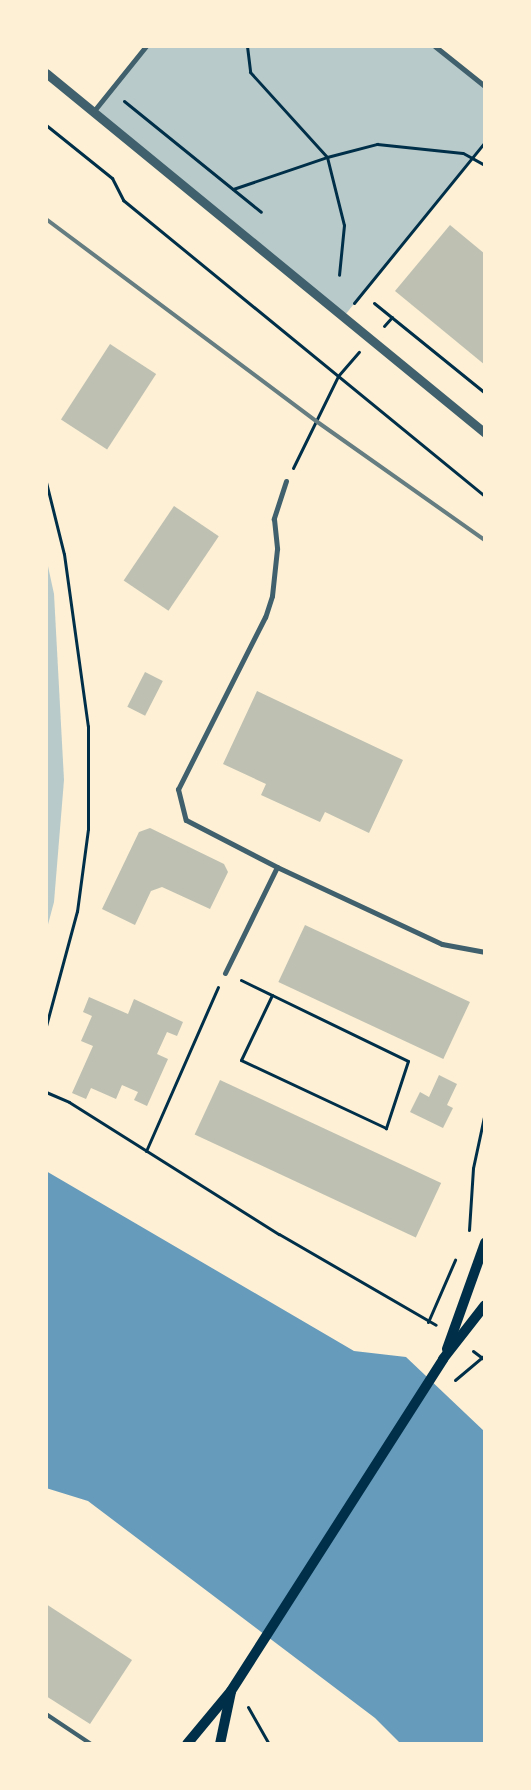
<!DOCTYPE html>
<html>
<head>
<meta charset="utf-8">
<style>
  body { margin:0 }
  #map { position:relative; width:531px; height:1790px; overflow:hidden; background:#fdf0d5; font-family:"Titillium Web",sans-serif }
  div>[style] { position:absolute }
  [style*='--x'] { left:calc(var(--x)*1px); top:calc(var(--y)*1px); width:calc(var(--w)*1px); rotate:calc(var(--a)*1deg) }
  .green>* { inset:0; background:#b9caca }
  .water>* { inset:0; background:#669bbc }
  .building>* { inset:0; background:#bec0b2; transform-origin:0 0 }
  .path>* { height:3px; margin:-1.5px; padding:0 1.5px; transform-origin:1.5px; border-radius:1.5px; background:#003049 }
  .service>* { height:4px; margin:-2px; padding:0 2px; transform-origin:2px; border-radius:2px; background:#3f606c }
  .pedestrian>* { height:4.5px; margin:-2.25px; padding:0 2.25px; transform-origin:2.25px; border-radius:2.25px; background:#3f606c }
  .minor>* { height:5px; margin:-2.5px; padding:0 2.5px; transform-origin:2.5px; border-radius:2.5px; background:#3f606c }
  .tertiary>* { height:9px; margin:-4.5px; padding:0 4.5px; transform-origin:4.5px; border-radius:4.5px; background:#3f606c }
  .secondary>* { height:10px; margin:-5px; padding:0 5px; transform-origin:5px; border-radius:5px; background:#003049 }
  .rail>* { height:4px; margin:-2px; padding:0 2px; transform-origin:2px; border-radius:2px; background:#657d81 }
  span { translate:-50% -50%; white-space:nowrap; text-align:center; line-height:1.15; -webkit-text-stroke:4.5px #fdf0d5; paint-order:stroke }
  .frame { position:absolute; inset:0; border:48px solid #fdf0d5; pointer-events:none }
</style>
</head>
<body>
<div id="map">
  <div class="green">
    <div style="clip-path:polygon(146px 46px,435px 46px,485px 86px,485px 142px,345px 315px,93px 112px)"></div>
    <div style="clip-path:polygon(46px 557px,54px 594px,64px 780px,54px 902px,46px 932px)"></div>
  </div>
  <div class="water">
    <div style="clip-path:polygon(46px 1171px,354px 1351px,406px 1357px,485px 1432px,485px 1744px,401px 1744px,375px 1718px,88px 1501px,46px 1488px)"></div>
  </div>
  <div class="building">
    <div style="clip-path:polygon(450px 225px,485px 254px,485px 365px,395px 291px)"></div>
    <div style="left:110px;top:344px;width:55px;height:90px;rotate:33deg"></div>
    <div style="left:174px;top:506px;width:54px;height:90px;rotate:34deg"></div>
    <div style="left:145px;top:672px;width:20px;height:39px;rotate:27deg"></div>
    <div style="clip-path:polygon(257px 691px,403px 760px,369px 833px,325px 812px,320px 822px,261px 795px,266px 784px,223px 764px)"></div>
    <div style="clip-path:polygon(150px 828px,224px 864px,228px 872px,210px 909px,162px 887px,151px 891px,135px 925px,102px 909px,139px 832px)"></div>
    <div style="left:305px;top:925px;width:182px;height:63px;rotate:25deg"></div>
    <div style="clip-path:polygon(89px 997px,128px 1014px,134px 999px,183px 1022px,177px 1036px,167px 1032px,157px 1054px,168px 1059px,147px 1106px,134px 1100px,138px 1092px,122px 1085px,116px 1099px,91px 1088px,86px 1099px,72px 1093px,93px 1046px,81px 1041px,92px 1016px,83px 1012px)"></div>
    <div style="clip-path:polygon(439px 1075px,457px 1084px,447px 1105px,453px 1108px,443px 1128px,410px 1112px,420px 1092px,429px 1097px)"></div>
    <div style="left:220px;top:1080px;width:244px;height:60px;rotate:25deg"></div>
    <div style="clip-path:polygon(46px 1604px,132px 1660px,90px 1724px,46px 1696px)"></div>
  </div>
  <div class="path">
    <div style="--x:247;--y:46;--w:26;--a:83"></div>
    <div style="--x:250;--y:72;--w:115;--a:47.8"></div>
    <div style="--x:327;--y:157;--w:70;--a:76"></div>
    <div style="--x:344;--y:225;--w:50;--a:95.7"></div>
    <div style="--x:124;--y:101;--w:176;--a:39"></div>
    <div style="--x:46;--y:125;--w:85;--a:38.8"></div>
    <div style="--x:112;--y:178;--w:25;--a:63"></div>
    <div style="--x:123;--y:200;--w:468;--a:39.3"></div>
    <div style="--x:233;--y:189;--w:99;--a:-18.8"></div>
    <div style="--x:327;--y:157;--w:52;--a:-14.6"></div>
    <div style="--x:377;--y:144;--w:86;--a:6"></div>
    <div style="--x:463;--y:153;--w:25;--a:29"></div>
    <div style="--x:354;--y:303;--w:208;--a:-50.9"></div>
    <div style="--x:374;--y:303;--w:143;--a:39"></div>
    <div style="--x:384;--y:326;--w:12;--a:-48"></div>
    <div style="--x:293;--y:468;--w:102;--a:-63.9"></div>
    <div style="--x:338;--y:376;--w:32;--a:-49"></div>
    <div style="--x:46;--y:482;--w:74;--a:76"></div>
    <div style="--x:64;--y:554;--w:174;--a:82.1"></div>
    <div style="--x:88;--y:726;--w:103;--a:90"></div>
    <div style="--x:88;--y:829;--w:83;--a:97.6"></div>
    <div style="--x:77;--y:911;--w:119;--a:105.1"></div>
    <div style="--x:241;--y:980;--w:34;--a:26"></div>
    <div style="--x:272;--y:995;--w:151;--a:25.9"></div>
    <div style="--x:408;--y:1061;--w:71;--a:108.2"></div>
    <div style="--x:386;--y:1128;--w:160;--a:-154.9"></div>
    <div style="--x:241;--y:1060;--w:72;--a:-64.5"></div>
    <div style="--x:46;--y:1092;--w:25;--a:23"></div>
    <div style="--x:69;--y:1102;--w:248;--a:32.2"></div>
    <div style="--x:279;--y:1234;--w:181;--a:30.1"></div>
    <div style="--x:146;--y:1151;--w:179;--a:-66.3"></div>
    <div style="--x:469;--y:1230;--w:62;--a:-86.3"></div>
    <div style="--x:473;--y:1168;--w:57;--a:-77.9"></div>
    <div style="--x:428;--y:1322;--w:68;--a:-66.5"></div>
    <div style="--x:473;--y:1351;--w:15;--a:37"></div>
    <div style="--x:455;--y:1380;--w:39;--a:-40"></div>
    <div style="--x:248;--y:1707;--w:43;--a:60.4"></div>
  </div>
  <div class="service">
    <div style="--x:46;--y:1714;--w:54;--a:33.7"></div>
  </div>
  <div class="pedestrian">
    <div style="--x:435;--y:46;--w:64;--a:38.7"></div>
  </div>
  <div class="minor">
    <div style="--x:93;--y:112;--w:85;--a:-51.2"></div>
    <div style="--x:286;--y:481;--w:40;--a:108"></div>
    <div style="--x:274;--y:519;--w:30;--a:84"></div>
    <div style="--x:277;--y:549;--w:47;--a:96.1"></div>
    <div style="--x:272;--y:596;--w:22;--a:108"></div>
    <div style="--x:265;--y:617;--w:193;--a:116.8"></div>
    <div style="--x:178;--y:789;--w:32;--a:76"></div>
    <div style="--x:186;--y:820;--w:102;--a:27.3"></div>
    <div style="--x:277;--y:867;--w:182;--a:25"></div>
    <div style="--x:442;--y:944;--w:44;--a:10.5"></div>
    <div style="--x:225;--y:973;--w:118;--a:-63.9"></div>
  </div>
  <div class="tertiary">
    <div style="--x:46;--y:73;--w:568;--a:39.35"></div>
  </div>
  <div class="secondary">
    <div style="--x:447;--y:1349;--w:113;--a:-70.3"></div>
    <div style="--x:187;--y:1744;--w:69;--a:-50.3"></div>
    <div style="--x:231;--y:1691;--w:394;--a:-57.4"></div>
    <div style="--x:443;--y:1359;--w:68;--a:-52.1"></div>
    <div style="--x:220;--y:1744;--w:53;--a:-78.1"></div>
  </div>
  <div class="rail">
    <div style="--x:46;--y:219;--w:337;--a:36.8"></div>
    <div style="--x:316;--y:421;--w:207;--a:35.2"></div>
  </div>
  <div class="frame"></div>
</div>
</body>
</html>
